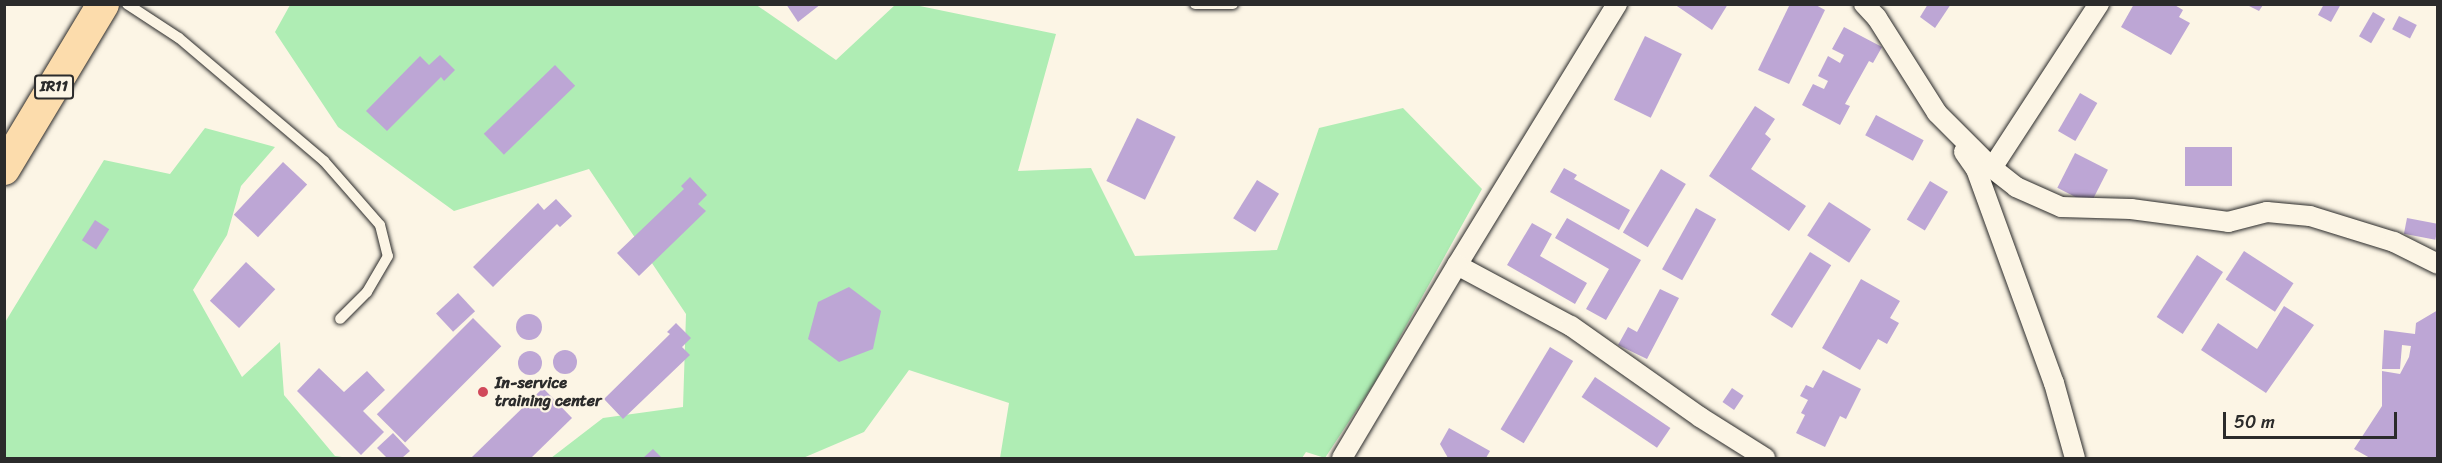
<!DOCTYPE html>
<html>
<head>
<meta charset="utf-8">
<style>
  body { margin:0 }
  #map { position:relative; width:2442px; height:463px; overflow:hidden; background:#fcf5e5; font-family:Sriracha,sans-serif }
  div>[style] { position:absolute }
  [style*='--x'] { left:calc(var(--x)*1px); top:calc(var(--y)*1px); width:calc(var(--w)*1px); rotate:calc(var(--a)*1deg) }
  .green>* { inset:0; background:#afedb4 }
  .building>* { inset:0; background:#bda6d5; transform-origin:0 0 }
  .round { border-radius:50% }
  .roads { filter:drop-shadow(0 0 2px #2b2b2b) drop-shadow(0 0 2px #2b2b2b) }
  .service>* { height:10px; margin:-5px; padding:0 5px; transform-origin:5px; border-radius:5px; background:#fcf5e5 }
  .minor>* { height:20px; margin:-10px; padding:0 10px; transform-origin:10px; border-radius:10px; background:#fcf5e5 }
  .primary>* { height:32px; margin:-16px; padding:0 16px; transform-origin:16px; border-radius:16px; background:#fcdcac }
  .dots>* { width:16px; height:16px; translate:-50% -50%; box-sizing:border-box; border:3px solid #fcf5e5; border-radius:50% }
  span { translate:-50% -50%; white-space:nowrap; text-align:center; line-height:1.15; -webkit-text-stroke:4.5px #fcf5e5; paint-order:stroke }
  .shield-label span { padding:2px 4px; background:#fcf5e5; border:2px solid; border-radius:4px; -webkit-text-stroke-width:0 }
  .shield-label { font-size:15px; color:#2b2b2b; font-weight:700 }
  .poi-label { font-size:16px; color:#2b2b2b; font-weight:700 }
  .left { translate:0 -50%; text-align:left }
  .frame { position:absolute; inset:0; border:6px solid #2b2b2b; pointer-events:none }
  .scale { position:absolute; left:2223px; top:412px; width:174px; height:27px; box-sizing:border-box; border:3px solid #2b2b2b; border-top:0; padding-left:8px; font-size:18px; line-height:21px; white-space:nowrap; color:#2b2b2b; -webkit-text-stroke:4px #fcf5e5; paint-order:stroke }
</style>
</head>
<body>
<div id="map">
  <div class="green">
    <div style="clip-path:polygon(755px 4px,836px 60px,895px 5px,910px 4px,1056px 34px,1018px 171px,1091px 168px,1135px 256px,1277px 250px,1319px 128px,1403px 108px,1482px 189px,1375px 382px,1325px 458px,1306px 452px,1302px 458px,1000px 458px,1009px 403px,909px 370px,864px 432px,803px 458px,551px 458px,603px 418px,683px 407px,686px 314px,589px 169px,454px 211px,338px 127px,275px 32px,290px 5px)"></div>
    <div style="clip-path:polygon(205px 128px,275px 147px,241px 186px,227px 235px,193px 290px,242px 377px,280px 342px,284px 395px,335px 456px,349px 458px,5px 458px,4px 324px,104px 160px,170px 174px)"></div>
  </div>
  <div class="building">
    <div style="clip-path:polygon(786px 4px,821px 4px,798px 22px)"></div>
    <div style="clip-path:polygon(1674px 4px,1728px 4px,1712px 30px)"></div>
    <div style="clip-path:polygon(1790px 4px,1814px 4px,1825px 10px,1789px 84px,1758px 70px)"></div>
    <div style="clip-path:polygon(1928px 4px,1951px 4px,1935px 28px,1920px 17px)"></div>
    <div style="clip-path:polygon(2134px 4px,2173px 4px,2183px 10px,2179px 17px,2190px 23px,2171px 55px,2121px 27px)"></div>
    <div style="clip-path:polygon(2324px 4px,2341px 4px,2331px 22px,2318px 15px)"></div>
    <div style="clip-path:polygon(2247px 5px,2263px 5px,2259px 11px)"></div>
    <div style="left:2373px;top:12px;width:14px;height:28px;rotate:30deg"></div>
    <div style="left:2399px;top:16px;width:20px;height:15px;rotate:27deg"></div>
    <div style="clip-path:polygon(1844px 27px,1882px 47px,1873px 63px,1869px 61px,1845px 104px,1850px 106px,1840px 125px,1802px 105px,1813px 84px,1824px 89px,1828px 81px,1818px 76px,1828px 56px,1840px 63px,1844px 55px,1832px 49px)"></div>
    <div style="left:1645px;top:36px;width:41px;height:71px;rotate:26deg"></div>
    <div style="clip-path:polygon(440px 55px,455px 70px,444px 81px,441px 77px,387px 131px,366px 111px,420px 56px,429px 65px)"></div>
    <div style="left:555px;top:65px;width:29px;height:99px;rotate:46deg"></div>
    <div style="left:2080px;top:93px;width:20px;height:44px;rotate:30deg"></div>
    <div style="clip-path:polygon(1755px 106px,1775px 119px,1765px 134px,1771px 139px,1751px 169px,1806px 206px,1789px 231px,1709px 176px)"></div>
    <div style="left:1876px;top:115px;width:54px;height:23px;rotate:28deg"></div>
    <div style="left:1137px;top:118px;width:43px;height:70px;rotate:26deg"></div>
    <div style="left:2185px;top:147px;width:47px;height:39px"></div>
    <div style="left:2075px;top:153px;width:37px;height:39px;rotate:27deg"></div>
    <div style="left:283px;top:162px;width:33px;height:72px;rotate:43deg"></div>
    <div style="clip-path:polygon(1564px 168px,1577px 175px,1574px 179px,1630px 210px,1619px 230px,1550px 192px)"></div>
    <div style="left:1661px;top:169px;width:29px;height:74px;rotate:31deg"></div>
    <div style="clip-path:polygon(690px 177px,707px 195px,698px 204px,706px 211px,639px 276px,617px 253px,684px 189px,681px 186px)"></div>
    <div style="left:1257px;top:180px;width:26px;height:45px;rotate:32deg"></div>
    <div style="left:1930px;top:181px;width:21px;height:45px;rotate:31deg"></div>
    <div style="clip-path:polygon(556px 199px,572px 216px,560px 227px,557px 224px,493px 287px,473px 267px,538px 203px,544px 210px)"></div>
    <div style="left:1829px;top:202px;width:50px;height:40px;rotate:33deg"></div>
    <div style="left:1696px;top:208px;width:23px;height:70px;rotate:29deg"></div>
    <div style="clip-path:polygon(1567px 218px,1641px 260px,1606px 320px,1586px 309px,1609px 269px,1555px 238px)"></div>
    <div style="left:2407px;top:218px;width:32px;height:16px;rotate:11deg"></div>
    <div style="left:95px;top:220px;width:17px;height:24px;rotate:33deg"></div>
    <div style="clip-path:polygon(1532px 223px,1552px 234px,1540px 256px,1587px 283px,1575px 304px,1507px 265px)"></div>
    <div style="left:2244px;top:251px;width:59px;height:34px;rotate:33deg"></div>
    <div style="left:1810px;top:252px;width:25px;height:74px;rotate:32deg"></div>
    <div style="left:2197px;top:255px;width:31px;height:74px;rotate:33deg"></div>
    <div style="left:246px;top:262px;width:40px;height:53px;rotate:43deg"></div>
    <div style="clip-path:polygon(1861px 279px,1900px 301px,1890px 318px,1899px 323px,1887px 344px,1878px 339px,1860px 370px,1822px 348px)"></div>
    <div style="clip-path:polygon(849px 287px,881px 311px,873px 349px,839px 362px,808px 339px,818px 302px)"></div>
    <div style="clip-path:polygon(1660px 289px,1679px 298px,1647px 359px,1618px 345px,1628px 327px,1637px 332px)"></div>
    <div style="left:458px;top:293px;width:25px;height:30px;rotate:47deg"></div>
    <div style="clip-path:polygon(2284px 306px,2314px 325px,2266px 393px,2201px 350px,2218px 323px,2257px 349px)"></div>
    <div style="clip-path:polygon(2438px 310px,2438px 458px,2370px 458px,2354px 449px,2382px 406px,2382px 371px,2400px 374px,2409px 357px,2411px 346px,2402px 345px,2400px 369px,2382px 369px,2384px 330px,2415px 334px,2416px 323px)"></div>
    <div class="round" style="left:516px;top:314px;width:26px;height:26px"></div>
    <div style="left:473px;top:318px;width:40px;height:136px;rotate:45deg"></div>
    <div style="clip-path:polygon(676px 323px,691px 338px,682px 347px,690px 355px,623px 419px,604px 399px,670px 334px,667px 332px)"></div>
    <div style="left:1550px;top:347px;width:27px;height:96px;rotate:31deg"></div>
    <div class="round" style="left:553px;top:350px;width:24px;height:24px"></div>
    <div class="round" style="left:518px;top:351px;width:24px;height:24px"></div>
    <div style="clip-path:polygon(319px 368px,344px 392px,367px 371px,385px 390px,363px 411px,384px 432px,361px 455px,297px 391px)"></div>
    <div style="clip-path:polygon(1823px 370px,1861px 389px,1846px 419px,1840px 416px,1825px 447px,1796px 433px,1805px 415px,1801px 413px,1808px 400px,1800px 396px,1806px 385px,1813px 388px)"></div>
    <div style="left:1595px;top:377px;width:91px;height:24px;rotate:34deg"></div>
    <div style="clip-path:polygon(543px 388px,572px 418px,531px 458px,471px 458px)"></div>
    <div style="left:1732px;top:388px;width:14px;height:17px;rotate:34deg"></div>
    <div style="clip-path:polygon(1449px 428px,1490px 451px,1486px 458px,1448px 458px,1440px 444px)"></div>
    <div style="clip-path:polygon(393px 433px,410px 451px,402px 458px,387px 458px,377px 448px)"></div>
    <div style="clip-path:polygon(653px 449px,662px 458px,643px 458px)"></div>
  </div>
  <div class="roads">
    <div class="service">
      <div style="--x:127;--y:4;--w:62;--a:33.2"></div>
      <div style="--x:179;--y:38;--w:190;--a:40.3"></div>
      <div style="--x:324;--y:161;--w:85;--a:48.8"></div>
      <div style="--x:380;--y:225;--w:32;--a:76"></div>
      <div style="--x:388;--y:256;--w:42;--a:120.3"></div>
      <div style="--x:367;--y:292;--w:38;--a:135"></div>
      <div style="--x:1195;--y:4;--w:38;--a:0"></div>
    </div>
    <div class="minor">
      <div style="--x:1617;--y:4;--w:306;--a:121.5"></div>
      <div style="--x:1457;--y:265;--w:129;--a:28.2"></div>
      <div style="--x:1571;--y:326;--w:158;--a:35.2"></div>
      <div style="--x:1700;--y:417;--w:77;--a:32.2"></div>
      <div style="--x:1864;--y:4;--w:19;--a:47"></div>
      <div style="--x:1877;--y:18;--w:112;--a:57.7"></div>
      <div style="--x:1937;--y:113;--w:78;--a:45"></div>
      <div style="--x:1992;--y:168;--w:31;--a:38"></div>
      <div style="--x:2016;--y:187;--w:49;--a:24"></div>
      <div style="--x:2061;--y:207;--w:70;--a:1.6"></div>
      <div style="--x:2131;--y:209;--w:98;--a:7.6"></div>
      <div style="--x:2228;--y:222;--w:40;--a:-14.4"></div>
      <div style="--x:2267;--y:212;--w:43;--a:5.3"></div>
      <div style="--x:2310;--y:216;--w:88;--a:17.2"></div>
      <div style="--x:2394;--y:242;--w:49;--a:26.6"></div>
      <div style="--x:1964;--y:152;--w:21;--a:55"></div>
      <div style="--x:1976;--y:169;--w:228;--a:70"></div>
      <div style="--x:2054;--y:383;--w:78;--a:74.4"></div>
      <div style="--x:1992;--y:168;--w:196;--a:-56.9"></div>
      <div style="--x:1342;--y:458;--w:225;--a:-59.2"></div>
    </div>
    <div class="primary">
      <div style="--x:4;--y:169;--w:192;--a:-59"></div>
    </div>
  </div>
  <div class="dots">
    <div style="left:483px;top:392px;background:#d1495b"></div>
  </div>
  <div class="shield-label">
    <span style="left:54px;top:87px">IR11</span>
  </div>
  <div class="poi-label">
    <span class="left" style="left:495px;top:392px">In-service<br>training center</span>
  </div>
  <div class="frame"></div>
  <div class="scale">50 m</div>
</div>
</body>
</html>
